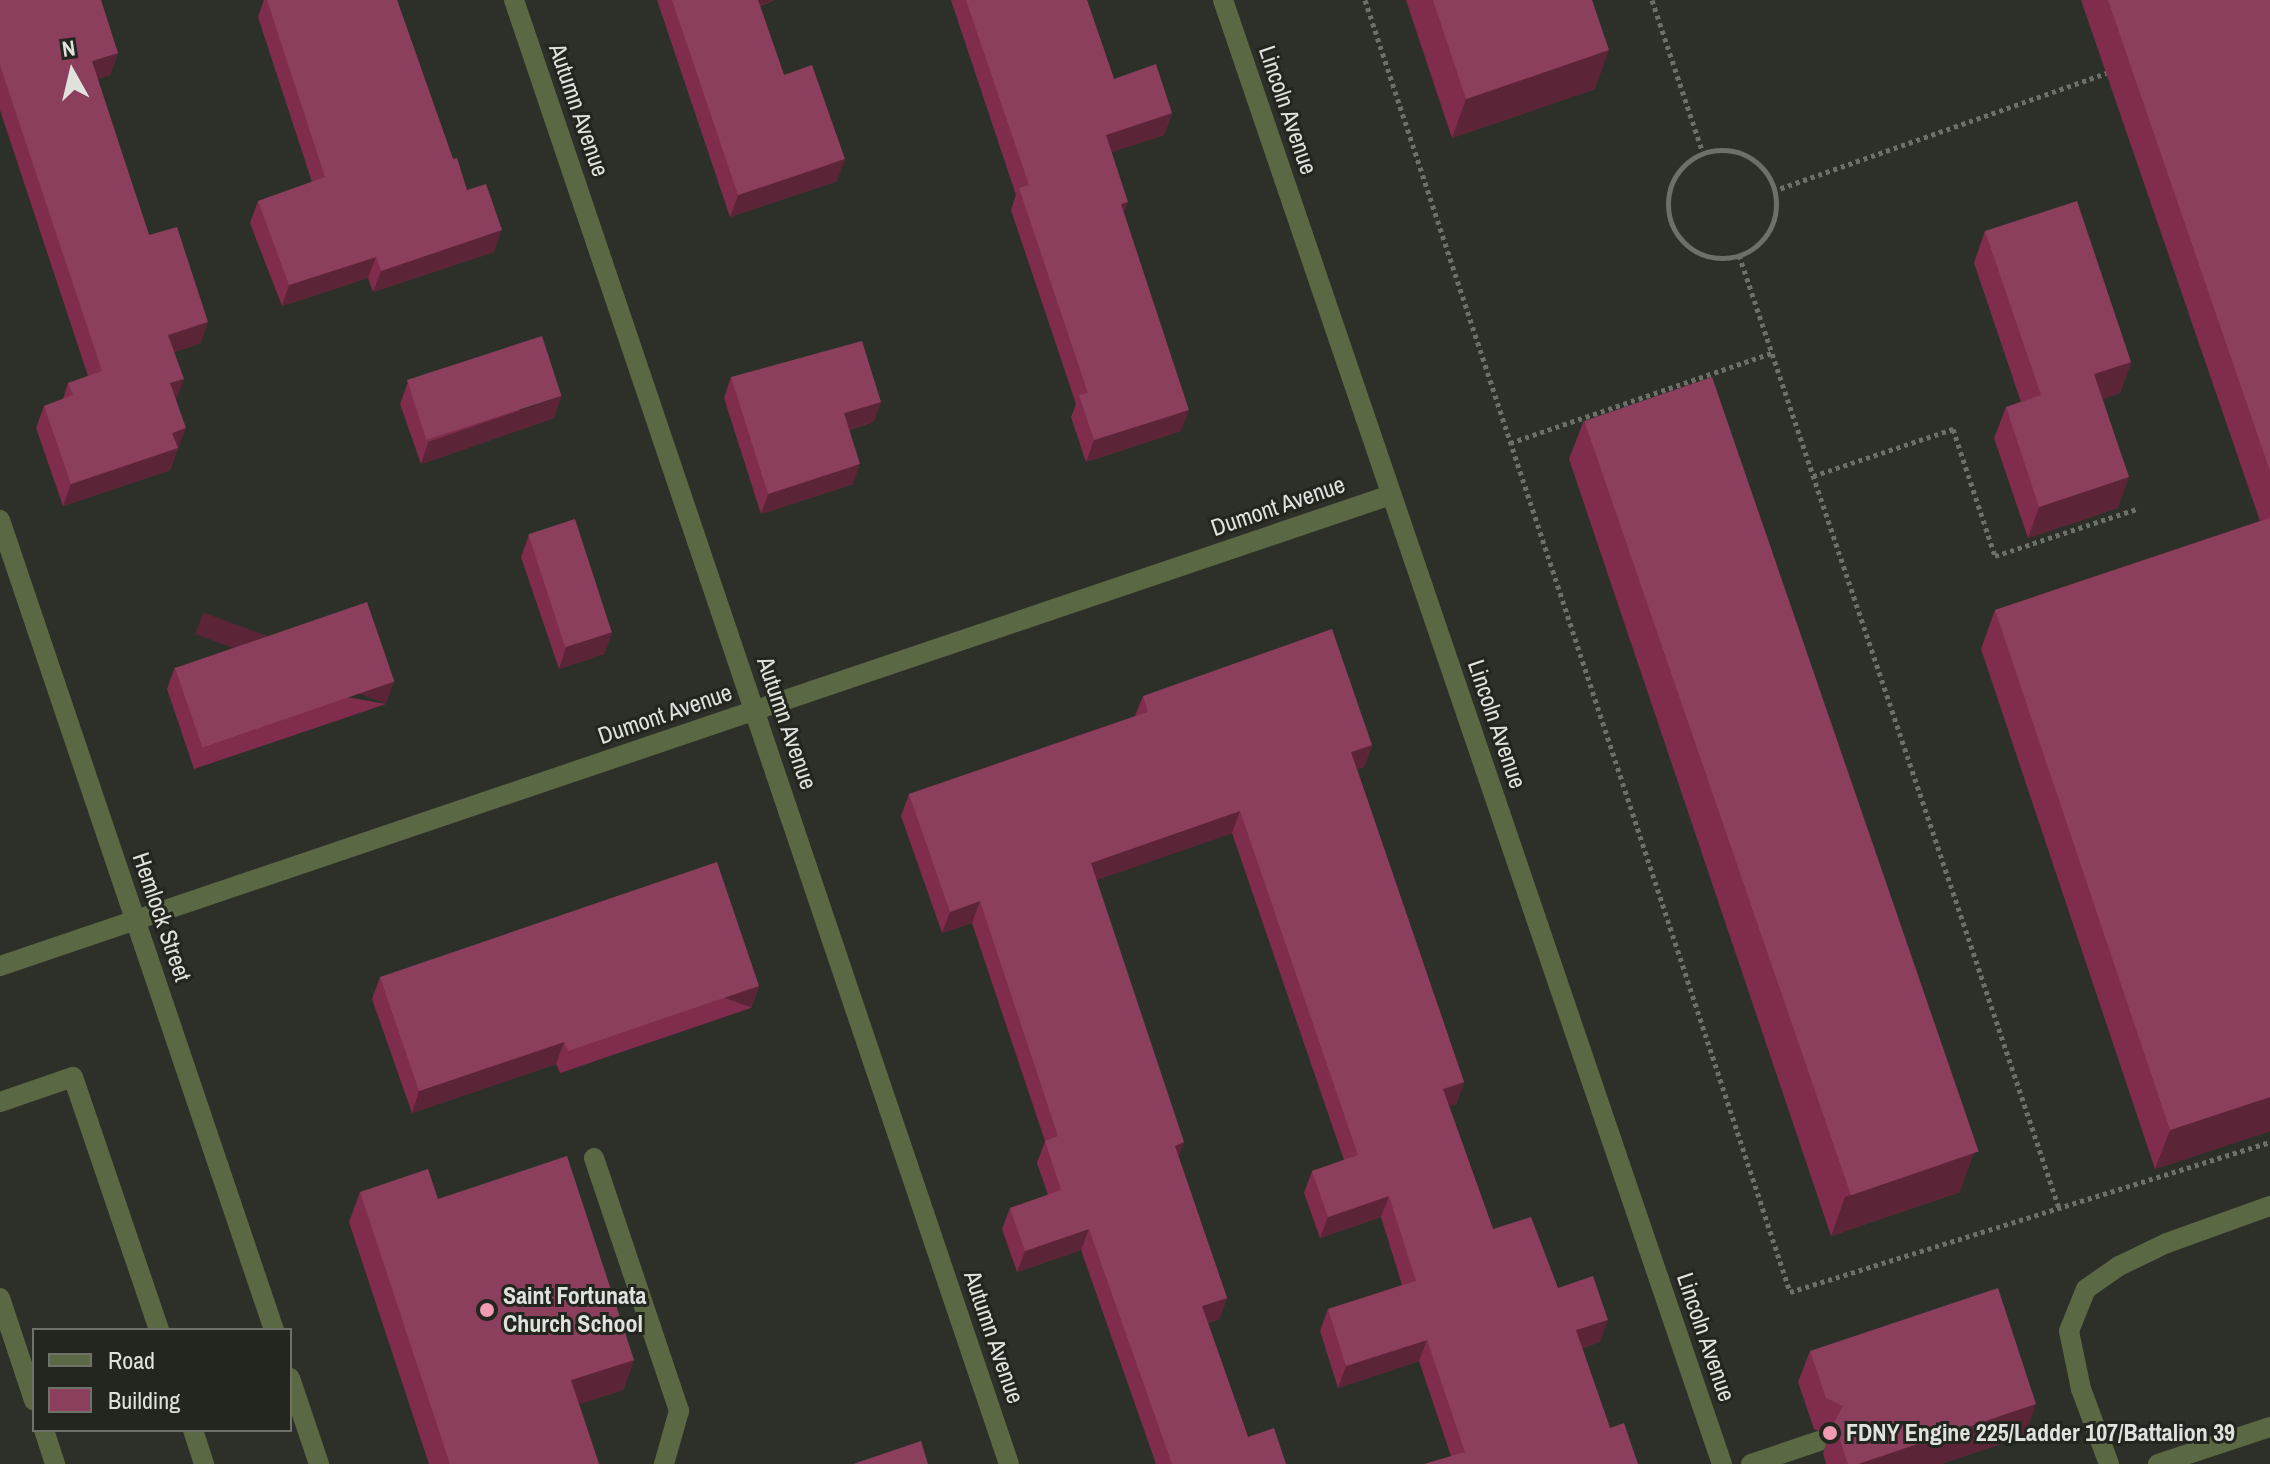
<!DOCTYPE html>
<html>
<head>
<meta charset="utf-8">
<style>
  body { margin:0 }
  #map { position:relative; width:2270px; height:1464px; overflow:hidden; background:#2d3029; font-family:"Archivo Narrow",sans-serif }
  div>[style] { position:absolute }
  [style*='--x'] { left:calc(var(--x)*1px); top:calc(var(--y)*1px); width:calc(var(--w)*1px); rotate:calc(var(--a)*1deg) }
  .path>* { height:5px; margin-top:-2.5px; transform-origin:0; background:repeating-linear-gradient(90deg,#6d6f69 0 4px,transparent 0 8px) }
  .path>.ring { margin:-2.5px; padding:0; box-sizing:content-box; background:none; border:5px solid #6d6f69; border-radius:50% }
  .service>* { height:20px; margin:-10px; padding:0 10px; transform-origin:10px; border-radius:10px; background:#5b6844 }
  .minor>* { height:20px; margin:-10px; padding:0 10px; transform-origin:10px; border-radius:10px; background:#5b6844 }
  .tertiary>* { height:20px; margin:-10px; padding:0 10px; transform-origin:10px; border-radius:10px; background:#5b6844 }
  .wall>* { inset:0; background:#802c4c }
  .shaded-wall>* { inset:0; background:#5b2537; transform-origin:0 0 }
  .building>* { inset:0; background:#8b3f5c; transform-origin:0 0 }
  .dots>* { width:22px; height:22px; translate:-50% -50%; box-sizing:border-box; border:4px solid #23261f; border-radius:50% }
  span { translate:-50% -50%; white-space:nowrap; text-align:center; line-height:1.15; -webkit-text-stroke:6px #23261f; paint-order:stroke }
  .street-label { font-size:24px; color:#e0e2de }
  .poi-label { font-size:24px; color:#e0e2de; font-weight:700 }
  .left { translate:0 -50%; text-align:left }
  .legend { position:absolute; left:32px; top:1328px; width:260px; height:104px; box-sizing:border-box; background:#23261f; border:2px solid #6f716b; margin:0; padding:10px 14px; list-style:none; font-size:24px; color:#e0e2de }
  .legend li { display:flex; align-items:center; gap:16px; height:40px }
  .legend b { width:40px; border:2px solid #6f716b }
  .north { position:absolute; left:32px; top:32px; width:80px; height:80px; -webkit-text-stroke:6px #23261f; paint-order:stroke; rotate:352deg; font-size:22px; font-weight:700; line-height:32px; text-align:center; color:#e0e2de }
  .north::after { content:''; display:block; margin:auto; width:28px; height:36px; background:#e0e2de; clip-path:polygon(50% 0,100% 100%,50% 72%,0 100%) }
</style>
</head>
<body>
<div id="map">
  <div class="path">
    <div style="--x:1365;--y:0;--w:1360;--a:71.79"></div>
    <div style="--x:1790;--y:1292;--w:503;--a:-17.35"></div>
    <div style="--x:1652;--y:0;--w:161;--a:71.6"></div>
    <div class="ring" style="left:1668px;top:150px;width:103px;height:103px"></div>
    <div style="--x:1773;--y:191;--w:360;--a:-19.5"></div>
    <div style="--x:1739;--y:255;--w:1005;--a:71.44"></div>
    <div style="--x:1510;--y:443;--w:277;--a:-19"></div>
    <div style="--x:1813;--y:476;--w:148;--a:-18.6"></div>
    <div style="--x:1953;--y:429;--w:134;--a:71.7"></div>
    <div style="--x:1995;--y:556;--w:152;--a:-18.4"></div>
  </div>
  <div class="service">
    <div style="--x:0;--y:1102;--w:77;--a:-18.9"></div>
    <div style="--x:73;--y:1077;--w:267;--a:71.2"></div>
    <div style="--x:594;--y:1158;--w:267;--a:71.4"></div>
    <div style="--x:679;--y:1411;--w:55;--a:105.8"></div>
    <div style="--x:0;--y:1298;--w:108;--a:71.6"></div>
    <div style="--x:44;--y:1430;--w:36;--a:72"></div>
    <div style="--x:193;--y:1430;--w:36;--a:72"></div>
    <div style="--x:1751;--y:1464;--w:72;--a:-18.7"></div>
    <div style="--x:2109;--y:1464;--w:80;--a:-110.5"></div>
    <div style="--x:2081;--y:1389;--w:59;--a:-101.7"></div>
    <div style="--x:2069;--y:1331;--w:45;--a:-68"></div>
    <div style="--x:2086;--y:1289;--w:40;--a:-34.9"></div>
    <div style="--x:2119;--y:1266;--w:53;--a:-25.6"></div>
    <div style="--x:2167;--y:1243;--w:109;--a:-19.8"></div>
  </div>
  <div class="minor">
    <div style="--x:514;--y:0;--w:1545;--a:71.32"></div>
    <div style="--x:1223;--y:0;--w:1547;--a:71.18"></div>
    <div style="--x:0;--y:520;--w:855;--a:71.31"></div>
    <div style="--x:0;--y:966;--w:1469;--a:-18.71"></div>
    <div style="--x:290;--y:1378;--w:91;--a:71.4"></div>
  </div>
  <div class="tertiary">
    <div style="--x:2158;--y:1464;--w:118;--a:-18.3"></div>
  </div>
  <div class="wall">
    <div style="clip-path:polygon(0 0,118px 53px,110px 75px,97px 79px,149px 235px,201px 343px,174px 352px,178px 450px,177px 451px,170px 470px,63px 506px,36px 428px,44px 406px,63px 399px,68px 383px,88px 376px,0 110px)"></div>
    <div style="clip-path:polygon(264px 0,397px 0,453px 159px,494px 252px,373px 292px,368px 278px,282px 306px,250px 223px,258px 201px,312px 182px,258px 17px)"></div>
    <div style="clip-path:polygon(657px 0,775px 0,760px 6px,784px 75px,837px 181px,730px 217px)"></div>
    <div style="clip-path:polygon(951px 0,1087px 0,1114px 79px,1172px 113px,1164px 135px,1111px 152px,1124px 213px,1181px 431px,1086px 462px,1071px 417px,1076px 404px,1011px 210px,1016px 195px)"></div>
    <div style="clip-path:polygon(1406px 0,1592px 0,1595px 89px,1452px 138px)"></div>
    <div style="clip-path:polygon(2081px 0,2270px 0,2270px 1131px,2155px 1169px,1981px 649px,1995px 610px,2260px 521px)"></div>
    <div style="clip-path:polygon(1985px 231px,2131px 362px,2120px 393px,2102px 399px,2118px 508px,2028px 538px,1994px 438px,2006px 407px,2021px 402px,1974px 263px)"></div>
    <div style="clip-path:polygon(731px 377px,881px 402px,873px 422px,849px 430px,853px 484px,761px 514px,724px 398px)"></div>
    <div style="clip-path:polygon(408px 382px,554px 418px,421px 464px,400px 404px)"></div>
    <div style="clip-path:polygon(1584px 420px,1960px 1192px,1831px 1236px,1569px 459px)"></div>
    <div style="clip-path:polygon(529px 535px,612px 632px,604px 654px,559px 669px,521px 557px)"></div>
    <div style="clip-path:polygon(175px 667px,386px 704px,194px 769px,167px 689px)"></div>
    <div style="clip-path:polygon(1143px 696px,1372px 745px,1364px 767px,1357px 769px,1464px 1082px,1456px 1104px,1449px 1106px,1493px 1229px,1558px 1288px,1600px 1342px,1582px 1348px,1610px 1428px,1638px 1464px,1451px 1456px,1419px 1361px,1338px 1388px,1320px 1331px,1328px 1309px,1402px 1285px,1381px 1217px,1320px 1238px,1304px 1193px,1312px 1171px,1344px 1160px,1232px 833px,1096px 880px,1179px 1158px,1227px 1298px,1219px 1319px,1208px 1323px,1248px 1437px,1286px 1464px,1156px 1464px,1081px 1250px,1017px 1272px,1002px 1229px,1010px 1208px,1048px 1195px,1037px 1163px,1045px 1141px,972px 923px,942px 933px,901px 816px,909px 794px,1135px 716px)"></div>
    <div style="clip-path:polygon(380px 977px,759px 986px,751px 1008px,560px 1073px,556px 1064px,412px 1113px,372px 999px)"></div>
    <div style="clip-path:polygon(360px 1192px,438px 1199px,634px 1360px,623px 1390px,579px 1404px,599px 1464px,429px 1464px,349px 1222px)"></div>
    <div style="clip-path:polygon(1810px 1351px,2025px 1436px,1940px 1464px,1826px 1464px,1823px 1453px,1829px 1436px,1814px 1429px,1798px 1382px)"></div>
  </div>
  <div class="shaded-wall">
    <div style="clip-path:polygon(750px 0,775px 0,746px 10px)"></div>
    <div style="clip-path:polygon(1609px 50px,1595px 89px,1452px 138px,1466px 99px)"></div>
    <div style="clip-path:polygon(118px 53px,110px 75px,84px 83px,92px 61px)"></div>
    <div style="clip-path:polygon(1172px 113px,1164px 135px,1098px 157px,1106px 135px)"></div>
    <div style="clip-path:polygon(845px 159px,837px 181px,730px 217px,738px 195px)"></div>
    <div style="clip-path:polygon(1128px 202px,1120px 224px,1121px 204px)"></div>
    <div style="clip-path:polygon(502px 230px,494px 252px,373px 292px,381px 271px)"></div>
    <div style="clip-path:polygon(376px 257px,368px 278px,282px 306px,289px 285px)"></div>
    <div style="clip-path:polygon(208px 322px,201px 343px,160px 357px,168px 335px)"></div>
    <div style="clip-path:polygon(2131px 362px,2120px 393px,2083px 406px,2094px 374px)"></div>
    <div style="clip-path:polygon(184px 379px,176px 400px,170px 383px)"></div>
    <div style="clip-path:polygon(562px 396px,554px 418px,421px 464px,428px 442px)"></div>
    <div style="clip-path:polygon(881px 402px,873px 422px,837px 433px,844px 413px)"></div>
    <div style="clip-path:polygon(1189px 410px,1181px 431px,1086px 462px,1094px 440px)"></div>
    <div style="clip-path:polygon(186px 428px,170px 470px,63px 506px,71px 484px,172px 433px)"></div>
    <div style="clip-path:polygon(860px 464px,853px 484px,761px 514px,768px 494px)"></div>
    <div style="clip-path:polygon(2129px 477px,2118px 508px,2028px 538px,2039px 507px)"></div>
    <div style="clip-path:polygon(612px 632px,604px 654px,559px 669px,566px 647px)"></div>
    <div style="left:394px;top:682px;width:23px;height:203px;rotate:110deg"></div>
    <div style="clip-path:polygon(1372px 745px,1364px 767px,1343px 774px,1351px 752px)"></div>
    <div style="clip-path:polygon(1240px 811px,1232px 833px,1083px 885px,1091px 863px)"></div>
    <div style="clip-path:polygon(980px 901px,972px 923px,942px 933px,950px 912px)"></div>
    <div style="left:759px;top:986px;width:23px;height:202px;rotate:110deg"></div>
    <div style="clip-path:polygon(564px 1042px,556px 1064px,412px 1113px,419px 1091px)"></div>
    <div style="clip-path:polygon(1464px 1082px,1456px 1104px,1435px 1111px,1443px 1089px)"></div>
    <div style="clip-path:polygon(2270px 1097px,2270px 1131px,2155px 1169px,2170px 1130px)"></div>
    <div style="clip-path:polygon(1184px 1142px,1176px 1164px,1175px 1146px)"></div>
    <div style="clip-path:polygon(1974px 1153px,1960px 1192px,1831px 1236px,1845px 1197px)"></div>
    <div style="clip-path:polygon(1389px 1196px,1381px 1217px,1320px 1238px,1328px 1217px)"></div>
    <div style="clip-path:polygon(1089px 1229px,1081px 1250px,1017px 1272px,1025px 1251px)"></div>
    <div style="clip-path:polygon(1227px 1298px,1219px 1319px,1194px 1327px,1202px 1306px)"></div>
    <div style="clip-path:polygon(1608px 1320px,1600px 1342px,1568px 1352px,1576px 1330px)"></div>
    <div style="clip-path:polygon(1427px 1340px,1419px 1361px,1338px 1388px,1346px 1366px)"></div>
    <div style="clip-path:polygon(634px 1360px,623px 1390px,560px 1410px,571px 1380px)"></div>
    <div style="clip-path:polygon(2036px 1404px,2025px 1436px,1940px 1464px,1858px 1464px)"></div>
  </div>
  <div class="building">
    <div style="clip-path:polygon(0 0,101px 0,118px 53px,92px 61px,149px 235px,177px 227px,208px 322px,168px 335px,184px 379px,170px 383px,186px 428px,172px 433px,178px 448px,71px 484px,44px 406px,73px 395px,68px 383px,102px 371px,0 65px)"></div>
    <div style="clip-path:polygon(267px 0,397px 0,453px 159px,457px 158px,467px 190px,486px 184px,502px 230px,381px 271px,376px 257px,289px 285px,258px 201px,325px 177px)"></div>
    <div style="clip-path:polygon(672px 0,758px 0,784px 75px,812px 65px,845px 159px,738px 195px)"></div>
    <div style="clip-path:polygon(966px 0,1087px 0,1114px 79px,1156px 64px,1172px 113px,1106px 135px,1128px 202px,1121px 204px,1189px 410px,1094px 440px,1079px 395px,1088px 393px,1019px 188px,1029px 185px)"></div>
    <div style="clip-path:polygon(1433px 0,1592px 0,1609px 50px,1466px 99px)"></div>
    <div style="clip-path:polygon(2108px 0,2270px 0,2270px 471px)"></div>
    <div style="clip-path:polygon(2077px 201px,2131px 362px,2094px 374px,2129px 477px,2039px 507px,2006px 407px,2041px 395px,1985px 231px)"></div>
    <div style="left:542px;top:336px;width:63px;height:142px;rotate:72deg"></div>
    <div style="clip-path:polygon(862px 341px,881px 402px,844px 413px,860px 464px,768px 494px,731px 377px)"></div>
    <div style="left:1712px;top:377px;width:819px;height:135px;rotate:71deg"></div>
    <div style="clip-path:polygon(2270px 518px,2270px 1097px,2170px 1130px,1995px 610px)"></div>
    <div style="left:575px;top:519px;width:119px;height:49px;rotate:72deg"></div>
    <div style="left:367px;top:602px;width:84px;height:203px;rotate:71deg"></div>
    <div style="clip-path:polygon(1332px 629px,1372px 745px,1351px 752px,1464px 1082px,1443px 1089px,1493px 1229px,1531px 1217px,1558px 1288px,1593px 1276px,1608px 1320px,1576px 1330px,1610px 1428px,1624px 1423px,1638px 1464px,1424px 1464px,1465px 1452px,1427px 1340px,1346px 1366px,1328px 1309px,1416px 1281px,1389px 1196px,1328px 1217px,1312px 1171px,1358px 1155px,1240px 811px,1091px 863px,1184px 1142px,1175px 1146px,1227px 1298px,1202px 1306px,1248px 1437px,1274px 1428px,1286px 1464px,1172px 1464px,1089px 1229px,1025px 1251px,1010px 1208px,1061px 1190px,1045px 1141px,1058px 1136px,980px 901px,950px 912px,909px 794px,1148px 712px,1143px 696px)"></div>
    <div style="clip-path:polygon(717px 862px,759px 986px,568px 1051px,564px 1042px,419px 1091px,380px 977px)"></div>
    <div style="clip-path:polygon(567px 1156px,634px 1360px,571px 1380px,599px 1464px,450px 1464px,360px 1192px,428px 1169px,438px 1199px)"></div>
    <div style="clip-path:polygon(1998px 1288px,2036px 1404px,1858px 1464px,1848px 1464px,1834px 1422px,1843px 1406px,1826px 1398px,1810px 1351px)"></div>
    <div style="clip-path:polygon(921px 1441px,928px 1464px,853px 1464px)"></div>
  </div>
  <div class="dots">
    <div style="left:487px;top:1310px;background:#f19ab2"></div>
    <div style="left:1830px;top:1433px;background:#f19ab2"></div>
  </div>
  <div class="street-label">
    <span style="left:579px;top:110px;rotate:71deg">Autumn Avenue</span>
    <span style="left:1288px;top:110px;rotate:71deg">Lincoln Avenue</span>
    <span style="left:1278px;top:506px;rotate:-19deg">Dumont Avenue</span>
    <span style="left:665px;top:714px;rotate:-19deg">Dumont Avenue</span>
    <span style="left:787px;top:723px;rotate:71deg">Autumn Avenue</span>
    <span style="left:1497px;top:724px;rotate:71deg">Lincoln Avenue</span>
    <span style="left:162px;top:917px;rotate:71deg">Hemlock Street</span>
    <span style="left:994px;top:1337px;rotate:71deg">Autumn Avenue</span>
    <span style="left:1706px;top:1337px;rotate:71deg">Lincoln Avenue</span>
  </div>
  <div class="poi-label">
    <span class="left" style="left:503px;top:1310px">Saint Fortunata<br>Church School</span>
    <span class="left" style="left:1846px;top:1433px">FDNY Engine 225/Ladder 107/Battalion 39</span>
  </div>
  <ul class="legend">
  <li><b style="height:10px;background:#5b6844"></b>Road</li>
  <li><b style="height:22px;background:#8b3f5c"></b>Building</li>
  </ul>
  <div class="north">N</div>
</div>
</body>
</html>
